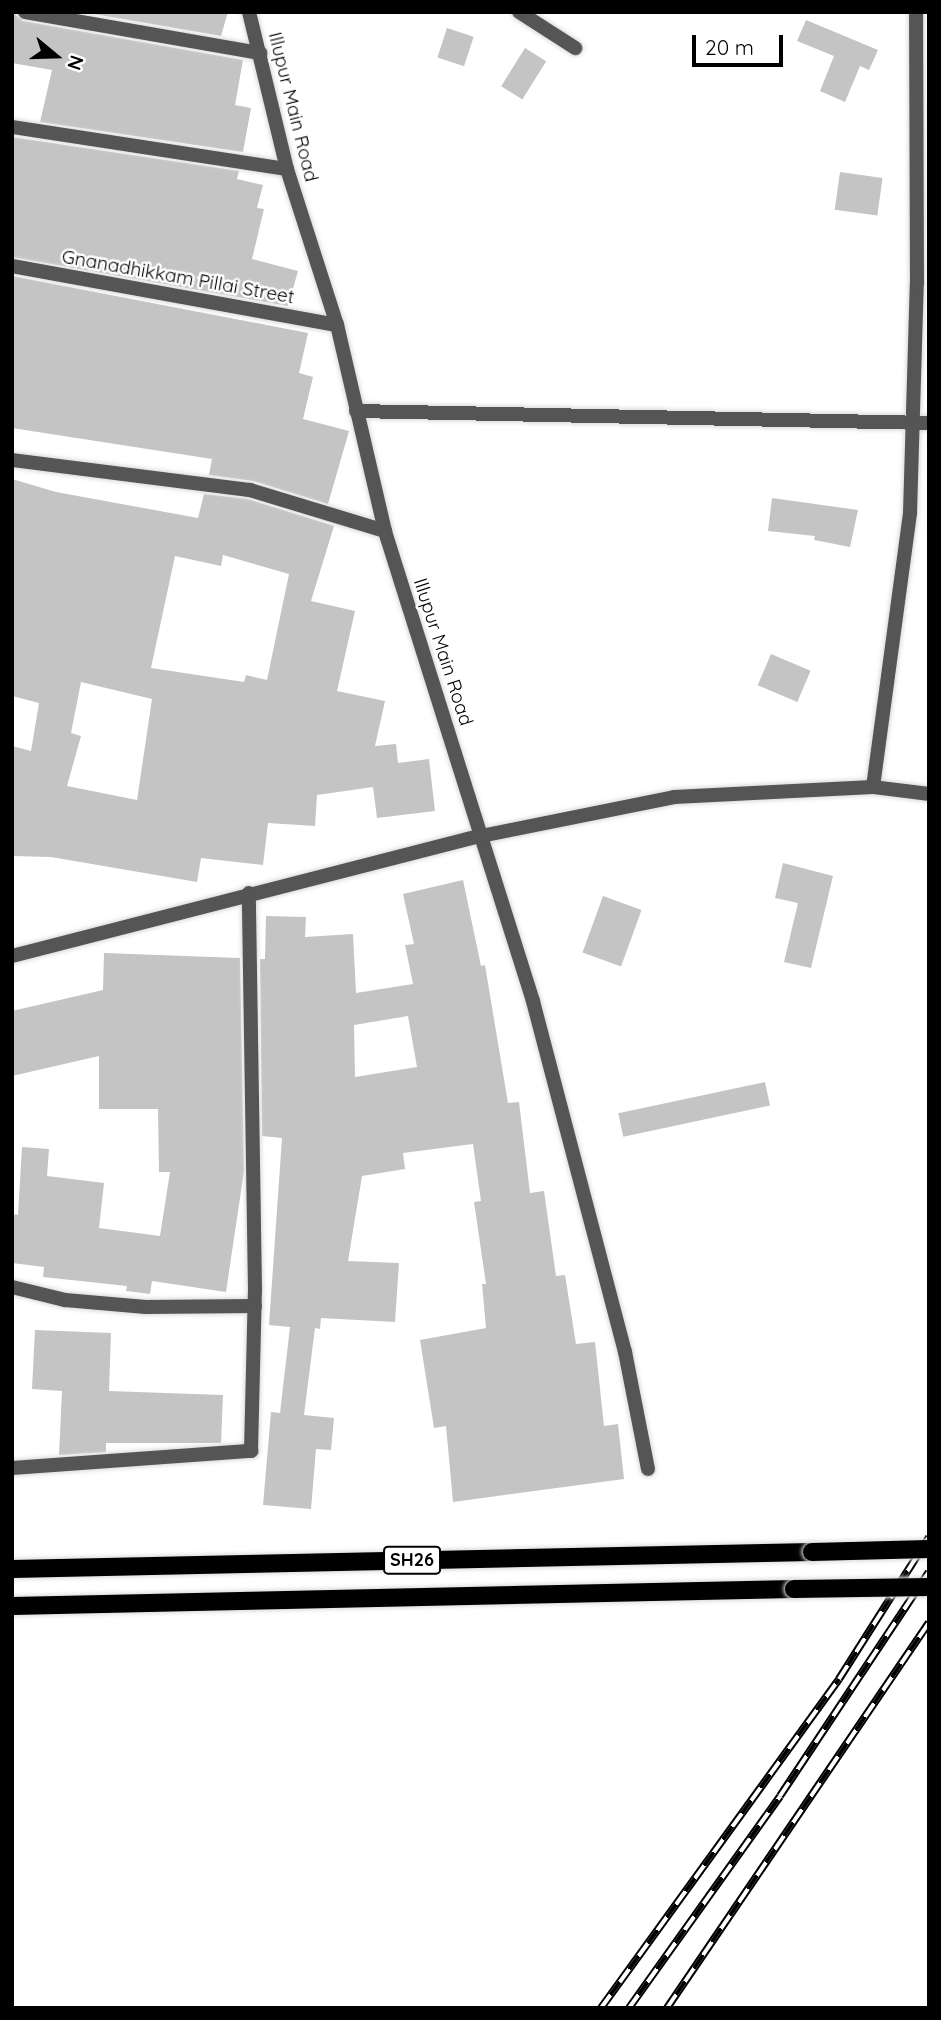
<!DOCTYPE html>
<html>
<head>
<meta charset="utf-8">
<style>
  body { margin:0 }
  #map { position:relative; width:941px; height:2020px; overflow:hidden; background:#fff; font-family:Quicksand,sans-serif }
  div>[style] { position:absolute }
  [style*='--x'] { left:calc(var(--x)*1px); top:calc(var(--y)*1px); width:calc(var(--w)*1px); rotate:calc(var(--a)*1deg) }
  .building>* { inset:0; background:#c4c4c4; transform-origin:0 0 }
  .roads { filter:drop-shadow(0 0 2px #dbdbdb) drop-shadow(0 0 2px #dbdbdb) }
  .minor>* { height:14px; margin:-7px; padding:0 7px; transform-origin:7px; border-radius:7px; background:#555 }
  .primary>* { height:18px; margin:-9px; padding:0 9px; transform-origin:9px; border-radius:9px; background:#000 }
  .rail>* { height:8px; margin-top:-4px; transform-origin:0; background:repeating-linear-gradient(90deg,#fff 0 16px,#000 0 32px); box-sizing:border-box; border-block:2px solid #000 }
  .bridges { filter:drop-shadow(0 0 2px #dbdbdb) drop-shadow(0 0 2px #dbdbdb) }
  .primary-bridge>* { height:18px; margin:-9px; padding:0 9px; transform-origin:9px; border-radius:9px; background:#000 }
  span { translate:-50% -50%; white-space:nowrap; text-align:center; line-height:1.15; -webkit-text-stroke:5px #fff; paint-order:stroke }
  .shield-label span { padding:2px 5px; background:#fff; border:2px solid; border-radius:5px; -webkit-text-stroke-width:0 }
  .shield-label { font-size:18px; color:#000; font-weight:700 }
  .street-label { font-size:19px; color:#000 }
  .frame { position:absolute; inset:0; border:14px solid #000; pointer-events:none }
  .north { position:absolute; left:21px; top:21px; width:70px; height:70px; -webkit-text-stroke:5px #fff; paint-order:stroke; rotate:109deg; font-size:19px; font-weight:700; line-height:28px; text-align:center; color:#000 }
  .north::after { content:''; display:block; margin:auto; width:24px; height:32px; background:#000; clip-path:polygon(50% 0,100% 100%,50% 72%,0 100%) }
  .scale { position:absolute; left:692px; top:35px; width:91px; height:32px; box-sizing:border-box; border:4px solid #000; border-top:0; padding-left:9px; font-size:21px; line-height:24px; white-space:nowrap; color:#000; -webkit-text-stroke:5px #fff; paint-order:stroke }
</style>
</head>
<body>
<div id="map">
  <div class="building">
    <div style="clip-path:polygon(12px 12px,23px 21px,243px 60px,235px 105px,251px 108px,243px 152px,40px 122px,52px 70px,12px 63px)"></div>
    <div style="clip-path:polygon(82px 12px,228px 12px,221px 36px)"></div>
    <div style="clip-path:polygon(806px 20px,878px 50px,869px 70px,860px 66px,845px 102px,820px 91px,834px 56px,797px 41px)"></div>
    <div style="left:447px;top:28px;width:28px;height:31px;rotate:18deg"></div>
    <div style="left:525px;top:48px;width:25px;height:45px;rotate:32deg"></div>
    <div style="clip-path:polygon(12px 137px,239px 171px,237px 179px,263px 185px,257px 208px,264px 209px,252px 259px,298px 271px,288px 306px,12px 257px)"></div>
    <div style="left:840px;top:172px;width:43px;height:38px;rotate:8deg"></div>
    <div style="clip-path:polygon(12px 276px,308px 333px,299px 373px,313px 377px,303px 419px,349px 431px,328px 504px,253px 481px,209px 475px,212px 459px,12px 428px)"></div>
    <div style="clip-path:polygon(evenodd,12px 479px,56px 492px,198px 518px,204px 494px,248px 499px,334px 526px,311px 601px,355px 611px,337px 691px,385px 701px,375px 746px,396px 744px,398px 763px,429px 759px,435px 811px,377px 818px,373px 787px,317px 795px,315px 826px,268px 823px,263px 865px,201px 858px,197px 882px,51px 857px,12px 856px,12px 746px,31px 751px,39px 703px,12px 696px,12px 479px,223px 555px,289px 574px,267px 680px,246px 675px,244px 682px,151px 668px,175px 556px,221px 566px,223px 555px,12px 479px,81px 682px,152px 699px,137px 800px,67px 786px,81px 736px,71px 733px,81px 682px)"></div>
    <div style="clip-path:polygon(772px 498px,858px 510px,850px 547px,814px 540px,815px 536px,768px 531px)"></div>
    <div style="left:771px;top:654px;width:43px;height:34px;rotate:23deg"></div>
    <div style="clip-path:polygon(783px 863px,833px 876px,811px 968px,784px 962px,798px 903px,775px 898px)"></div>
    <div style="clip-path:polygon(evenodd,463px 880px,481px 966px,485px 965px,508px 1103px,519px 1102px,530px 1193px,544px 1191px,556px 1276px,565px 1275px,576px 1344px,595px 1342px,604px 1426px,618px 1424px,624px 1479px,453px 1502px,446px 1426px,434px 1428px,420px 1340px,486px 1328px,482px 1284px,486px 1284px,474px 1202px,481px 1201px,473px 1144px,403px 1153px,405px 1169px,362px 1176px,348px 1261px,399px 1263px,395px 1322px,321px 1318px,320px 1329px,315px 1328px,304px 1415px,334px 1418px,331px 1450px,316px 1449px,311px 1509px,263px 1505px,271px 1412px,280px 1413px,290px 1327px,269px 1325px,282px 1138px,262px 1136px,260px 959px,265px 959px,266px 916px,306px 917px,305px 937px,353px 934px,356px 993px,413px 984px,405px 945px,414px 944px,403px 894px,463px 880px,408px 1016px,417px 1067px,355px 1077px,354px 1025px,408px 1016px)"></div>
    <div style="left:603px;top:896px;width:41px;height:60px;rotate:20deg"></div>
    <div style="clip-path:polygon(104px 953px,240px 958px,244px 1171px,226px 1292px,152px 1281px,150px 1294px,126px 1291px,127px 1286px,43px 1277px,44px 1267px,12px 1263px,12px 1214px,18px 1215px,22px 1147px,49px 1149px,47px 1176px,104px 1183px,99px 1228px,160px 1236px,170px 1172px,159px 1172px,158px 1109px,99px 1109px,99px 1056px,12px 1076px,12px 1011px,103px 990px)"></div>
    <div style="left:765px;top:1082px;width:24px;height:150px;rotate:78deg"></div>
    <div style="clip-path:polygon(35px 1330px,111px 1333px,109px 1391px,223px 1395px,221px 1443px,106px 1443px,106px 1452px,59px 1455px,62px 1391px,32px 1389px)"></div>
  </div>
  <div class="roads">
    <div class="minor">
      <div style="--x:25;--y:12;--w:239;--a:9.9"></div>
      <div style="--x:519;--y:12;--w:67;--a:32.7"></div>
      <div style="--x:12;--y:127;--w:278;--a:8.7"></div>
      <div style="--x:12;--y:266;--w:330;--a:10.3"></div>
      <div style="--x:356;--y:411;--w:573;--a:1.2"></div>
      <div style="--x:12;--y:460;--w:240;--a:7.2"></div>
      <div style="--x:250;--y:490;--w:141;--a:16.9"></div>
      <div style="--x:873;--y:787;--w:56;--a:7.1"></div>
      <div style="--x:12;--y:956;--w:484;--a:-14.4"></div>
      <div style="--x:481;--y:836;--w:320;--a:-107.5"></div>
      <div style="--x:385;--y:531;--w:212;--a:-103.1"></div>
      <div style="--x:337;--y:325;--w:164;--a:-107.8"></div>
      <div style="--x:287;--y:169;--w:162;--a:-103.6"></div>
      <div style="--x:12;--y:1287;--w:55;--a:13.8"></div>
      <div style="--x:65;--y:1300;--w:81;--a:4.9"></div>
      <div style="--x:146;--y:1307;--w:109;--a:-0.5"></div>
      <div style="--x:12;--y:1468;--w:240;--a:-4.1"></div>
      <div style="--x:251;--y:1451;--w:161;--a:-88.6"></div>
      <div style="--x:255;--y:1290;--w:397;--a:-90.9"></div>
      <div style="--x:648;--y:1469;--w:119;--a:-101.1"></div>
      <div style="--x:625;--y:1352;--w:363;--a:-104.7"></div>
      <div style="--x:533;--y:1001;--w:173;--a:-107.5"></div>
      <div style="--x:481;--y:836;--w:197;--a:-11.4"></div>
      <div style="--x:674;--y:797;--w:199;--a:-2.9"></div>
      <div style="--x:873;--y:787;--w:276;--a:-82.3"></div>
      <div style="--x:910;--y:513;--w:230;--a:-88.3"></div>
      <div style="--x:917;--y:283;--w:271;--a:-90.2"></div>
    </div>
    <div class="primary">
      <div style="--x:12;--y:1569;--w:800;--a:-1.22"></div>
      <div style="--x:12;--y:1606;--w:782;--a:-1.25"></div>
    </div>
  </div>
  <div class="rail">
    <div style="--x:601;--y:2008;--w:406;--a:-54.1"></div>
    <div style="--x:839;--y:1679;--w:168;--a:-57.6"></div>
    <div style="--x:629;--y:2008;--w:260;--a:-54.5"></div>
    <div style="--x:780;--y:1796;--w:269;--a:-56.4"></div>
    <div style="--x:667;--y:2008;--w:466;--a:-55.8"></div>
  </div>
  <div class="bridges">
    <div class="primary-bridge">
      <div style="--x:812;--y:1552;--w:117;--a:-1.5"></div>
      <div style="--x:794;--y:1589;--w:135;--a:-0.8"></div>
    </div>
  </div>
  <div class="shield-label">
    <span style="left:412px;top:1560px">SH26</span>
  </div>
  <div class="street-label">
    <span style="left:293px;top:107px;rotate:76deg">Illupur Main Road</span>
    <span style="left:178px;top:277px;rotate:10deg">Gnanadhikkam Pillai Street</span>
    <span style="left:443px;top:652px;rotate:72deg">Illupur Main Road</span>
  </div>
  <div class="frame"></div>
  <div class="north">N</div>
  <div class="scale">20 m</div>
</div>
</body>
</html>
